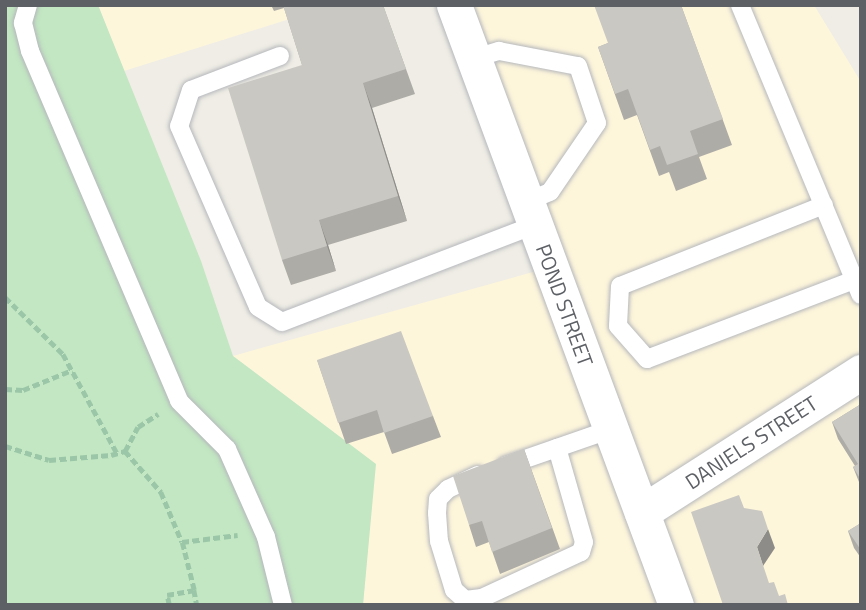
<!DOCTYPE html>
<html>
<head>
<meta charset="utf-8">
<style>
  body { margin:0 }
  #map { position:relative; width:866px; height:610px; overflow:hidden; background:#efede5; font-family:"Titillium Web",sans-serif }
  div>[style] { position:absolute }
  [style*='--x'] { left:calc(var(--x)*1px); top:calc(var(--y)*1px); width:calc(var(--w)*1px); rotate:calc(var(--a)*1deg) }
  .commercial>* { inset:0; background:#fef6db }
  .green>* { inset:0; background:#c2e7c2 }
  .path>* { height:4.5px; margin-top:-2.25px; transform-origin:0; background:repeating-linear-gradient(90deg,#9bc7a8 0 7px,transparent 0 10.5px) }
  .roads { filter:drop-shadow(0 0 2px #b5b7bc) drop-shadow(0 0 2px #b5b7bc) }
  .lane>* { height:18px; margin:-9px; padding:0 9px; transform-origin:9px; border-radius:9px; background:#fff }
  .street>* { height:35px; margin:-17.5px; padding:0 17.5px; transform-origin:17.5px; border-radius:17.5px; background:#fff }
  .wall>* { inset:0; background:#aeaca7 }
  .shaded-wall>* { inset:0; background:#8d8c88 }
  .building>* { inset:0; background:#cac8c2 }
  span { translate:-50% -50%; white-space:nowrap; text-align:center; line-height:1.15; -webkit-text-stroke:5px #fff; paint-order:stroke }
  .street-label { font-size:21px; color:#5d6065 }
  .frame { position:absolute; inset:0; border:7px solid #5d6065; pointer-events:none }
</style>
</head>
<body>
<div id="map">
  <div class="commercial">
    <div style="clip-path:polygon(98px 5px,334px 5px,124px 71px)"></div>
    <div style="clip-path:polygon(450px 5px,814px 5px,861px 82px,861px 605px,363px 605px,375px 464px,233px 356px,540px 270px)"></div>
  </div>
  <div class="green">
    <div style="clip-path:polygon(5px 5px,98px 5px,201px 261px,233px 356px,376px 464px,363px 605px,5px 605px)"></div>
  </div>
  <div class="path">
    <div style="--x:5;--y:297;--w:81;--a:44.5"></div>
    <div style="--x:63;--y:354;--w:113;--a:61.4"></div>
    <div style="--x:5;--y:389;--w:18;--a:3"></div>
    <div style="--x:23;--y:390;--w:53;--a:-22.2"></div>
    <div style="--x:5;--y:446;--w:46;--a:17.7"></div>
    <div style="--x:49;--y:460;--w:62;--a:-4.6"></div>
    <div style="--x:111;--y:455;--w:15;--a:-16"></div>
    <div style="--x:125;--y:451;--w:27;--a:-62"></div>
    <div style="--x:138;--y:427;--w:24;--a:-33"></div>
    <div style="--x:125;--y:451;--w:55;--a:48.7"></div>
    <div style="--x:161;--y:492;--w:54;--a:67.2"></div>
    <div style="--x:194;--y:590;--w:15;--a:79"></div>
    <div style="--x:169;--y:605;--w:10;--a:-101"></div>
    <div style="--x:167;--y:595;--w:27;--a:-10"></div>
    <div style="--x:194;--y:590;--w:49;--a:-104"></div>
    <div style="--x:182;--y:542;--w:56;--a:-7.1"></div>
  </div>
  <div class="roads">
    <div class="lane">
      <div style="--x:28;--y:5;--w:19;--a:106"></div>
      <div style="--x:23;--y:23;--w:29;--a:76"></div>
      <div style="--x:30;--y:51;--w:380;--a:66.9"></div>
      <div style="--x:179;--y:401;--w:68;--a:45"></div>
      <div style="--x:227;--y:449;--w:96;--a:66.1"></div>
      <div style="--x:266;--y:537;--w:70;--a:76"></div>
      <div style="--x:740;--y:5;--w:314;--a:67.4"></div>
      <div style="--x:280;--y:56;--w:95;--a:159.1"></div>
      <div style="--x:191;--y:90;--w:38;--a:108"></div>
      <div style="--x:179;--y:126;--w:197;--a:66.4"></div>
      <div style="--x:258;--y:307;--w:28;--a:32"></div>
      <div style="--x:282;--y:322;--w:271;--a:-21"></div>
      <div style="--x:472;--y:59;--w:28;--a:-17"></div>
      <div style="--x:499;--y:51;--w:80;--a:10.8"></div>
      <div style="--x:578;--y:66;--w:60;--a:71.6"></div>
      <div style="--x:597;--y:123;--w:83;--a:124.3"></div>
      <div style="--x:550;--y:192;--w:27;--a:158"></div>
      <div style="--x:824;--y:205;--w:219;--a:158.3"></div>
      <div style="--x:620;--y:286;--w:40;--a:92.9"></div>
      <div style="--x:618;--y:326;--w:44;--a:48.7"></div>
      <div style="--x:647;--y:359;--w:222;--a:-20.9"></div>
      <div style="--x:505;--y:466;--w:112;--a:-19.2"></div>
      <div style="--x:478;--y:475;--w:33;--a:155"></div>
      <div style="--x:448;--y:489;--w:14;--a:135"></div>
      <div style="--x:438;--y:499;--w:14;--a:94"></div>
      <div style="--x:437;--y:513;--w:28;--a:86"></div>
      <div style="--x:439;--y:541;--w:51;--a:73"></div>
      <div style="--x:454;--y:590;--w:15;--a:42"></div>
      <div style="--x:465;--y:600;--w:17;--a:-7"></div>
      <div style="--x:482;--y:598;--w:109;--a:-24.9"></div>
      <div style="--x:581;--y:552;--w:10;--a:-73"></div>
      <div style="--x:584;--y:542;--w:98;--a:-106"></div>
    </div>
    <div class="street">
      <div style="--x:454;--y:5;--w:640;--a:69.7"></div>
      <div style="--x:642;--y:512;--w:260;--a:-32.6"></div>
    </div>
  </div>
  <div class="wall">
    <div style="clip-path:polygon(271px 5px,383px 5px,415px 94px,372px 108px,407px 221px,328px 245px,336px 271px,291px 285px,282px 260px,302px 65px,284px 8px,274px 11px)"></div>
    <div style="clip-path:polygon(681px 5px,732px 145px,699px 157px,707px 179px,676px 191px,669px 172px,659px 176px,637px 115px,624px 120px,598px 47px,608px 43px)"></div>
    <div style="clip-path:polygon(317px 360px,433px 416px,441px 437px,392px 454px,384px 432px,346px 444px)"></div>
    <div style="clip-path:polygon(861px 404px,861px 487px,853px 467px,855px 466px,838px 439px,832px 422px)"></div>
    <div style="clip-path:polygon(524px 449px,560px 549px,500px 574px,489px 542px,476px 547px,469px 525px)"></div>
    <div style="clip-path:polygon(861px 523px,861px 558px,854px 548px,848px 531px)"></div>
  </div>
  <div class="shaded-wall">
    <div style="clip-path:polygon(363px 83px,372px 108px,407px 221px,398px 196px)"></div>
    <div style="clip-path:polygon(319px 220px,328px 245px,336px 271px,327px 246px)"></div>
    <div style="clip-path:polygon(768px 529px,775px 548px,763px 566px,757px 547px)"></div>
  </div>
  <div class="building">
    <div style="clip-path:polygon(283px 5px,383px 5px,406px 69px,363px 83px,398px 196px,319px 220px,327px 246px,282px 260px,228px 88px,302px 65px)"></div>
    <div style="clip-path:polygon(594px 5px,681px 5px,723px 119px,690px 131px,698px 154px,667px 165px,660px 146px,650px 150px,628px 89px,615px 94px,598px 47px,608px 43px)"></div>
    <div style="clip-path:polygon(401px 331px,433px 416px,384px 433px,377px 410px,338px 423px,317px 360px)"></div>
    <div style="clip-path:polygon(861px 404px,861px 480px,853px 467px,858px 464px,832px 422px)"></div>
    <div style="clip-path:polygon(524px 449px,552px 528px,492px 552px,482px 521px,469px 525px,453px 476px)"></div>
    <div style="clip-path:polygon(739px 495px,744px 508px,762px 511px,768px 529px,757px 547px,769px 583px,774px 582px,779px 596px,785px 594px,788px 605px,723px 605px,691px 512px)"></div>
    <div style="clip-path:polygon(861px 523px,861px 550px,848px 531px)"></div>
  </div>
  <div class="street-label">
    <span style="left:565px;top:305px;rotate:70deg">POND STREET</span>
    <span style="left:751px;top:442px;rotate:-33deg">DANIELS STREET</span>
  </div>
  <div class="frame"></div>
</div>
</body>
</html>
